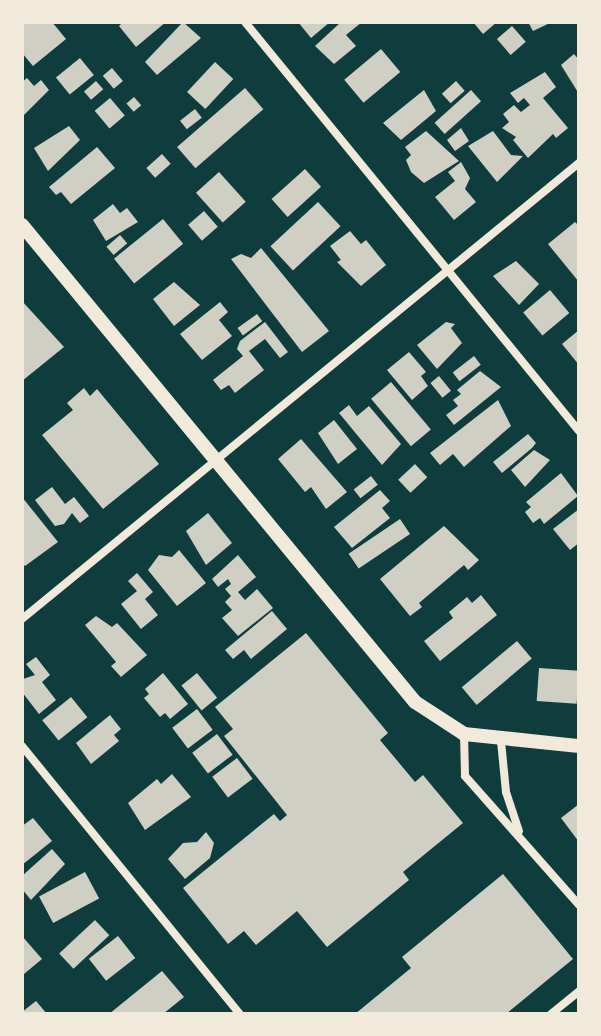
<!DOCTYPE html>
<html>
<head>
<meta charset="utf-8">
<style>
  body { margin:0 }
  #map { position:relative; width:601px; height:1036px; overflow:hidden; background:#0f3d3e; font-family:"IBM Plex Serif",serif }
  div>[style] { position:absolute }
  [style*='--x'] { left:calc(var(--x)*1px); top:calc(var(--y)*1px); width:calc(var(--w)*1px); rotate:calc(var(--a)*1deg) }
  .building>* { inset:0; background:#cfcfc3; transform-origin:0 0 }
  .minor>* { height:8px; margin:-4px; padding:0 4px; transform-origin:4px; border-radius:4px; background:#f1e9da }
  .tertiary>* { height:14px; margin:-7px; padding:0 7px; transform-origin:7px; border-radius:7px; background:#f1e9da }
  span { translate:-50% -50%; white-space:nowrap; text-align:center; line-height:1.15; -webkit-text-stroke:6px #f1e9da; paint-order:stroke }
  .frame { position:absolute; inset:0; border:24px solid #f1e9da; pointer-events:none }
</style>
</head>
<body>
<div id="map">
  <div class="building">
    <div style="clip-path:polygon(22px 22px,52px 22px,66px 39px,33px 66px,22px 53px)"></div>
    <div style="clip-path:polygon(123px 22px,166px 22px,136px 47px,119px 26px)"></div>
    <div style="clip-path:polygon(183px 22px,201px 38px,157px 75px,145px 62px)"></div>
    <div style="clip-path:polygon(298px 22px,330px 22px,311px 38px)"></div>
    <div style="clip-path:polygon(341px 22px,362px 22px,346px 35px,356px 46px,334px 64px,315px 46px)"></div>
    <div style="clip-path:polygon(473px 22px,497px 22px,483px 34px)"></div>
    <div style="clip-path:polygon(528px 22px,552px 22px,533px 31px)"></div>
    <div style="left:512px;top:26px;width:21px;height:20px;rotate:49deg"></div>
    <div style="left:381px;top:49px;width:30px;height:48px;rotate:50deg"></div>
    <div style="clip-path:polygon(574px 54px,579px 60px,579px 94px,561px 65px)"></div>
    <div style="left:80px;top:58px;width:22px;height:31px;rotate:51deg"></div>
    <div style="left:215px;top:62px;width:25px;height:41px;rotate:43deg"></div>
    <div style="left:112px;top:68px;width:17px;height:12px;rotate:50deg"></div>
    <div style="clip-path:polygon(545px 72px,556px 87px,543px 98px,568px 128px,556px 138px,553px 134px,528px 158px,513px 140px,516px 137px,502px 128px,509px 122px,503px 114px,514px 105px,527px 118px,521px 112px,530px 105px,524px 98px,518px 103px,510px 93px)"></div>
    <div style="clip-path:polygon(27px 78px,34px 86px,41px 80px,49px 90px,22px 117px,22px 82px)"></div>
    <div style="left:96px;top:81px;width:11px;height:16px;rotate:49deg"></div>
    <div style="left:456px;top:81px;width:13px;height:19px;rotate:48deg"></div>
    <div style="left:245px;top:88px;width:28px;height:90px;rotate:49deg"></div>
    <div style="clip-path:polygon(424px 90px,436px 111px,401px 140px,383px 123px)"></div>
    <div style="left:471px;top:90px;width:15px;height:49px;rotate:48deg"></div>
    <div style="left:134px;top:97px;width:11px;height:10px;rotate:49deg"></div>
    <div style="left:110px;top:98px;width:23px;height:20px;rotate:50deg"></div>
    <div style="left:195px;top:109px;width:11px;height:19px;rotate:52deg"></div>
    <div style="clip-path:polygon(69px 126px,80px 140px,48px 171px,34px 148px)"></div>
    <div style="clip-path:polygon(461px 128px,469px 141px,455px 151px,447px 140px)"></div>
    <div style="clip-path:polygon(426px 131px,459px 161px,424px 183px,411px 172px,406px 160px,411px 155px,405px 147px)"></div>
    <div style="clip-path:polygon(493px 131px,511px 155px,523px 156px,497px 182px,468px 146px)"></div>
    <div style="clip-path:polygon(97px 147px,115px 168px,71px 204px,61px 192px,56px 195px,49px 187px)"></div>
    <div style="left:162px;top:154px;width:13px;height:21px;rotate:48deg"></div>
    <div style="clip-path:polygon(461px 162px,470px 178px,465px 189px,476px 202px,454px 220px,435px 197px,455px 181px,448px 172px)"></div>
    <div style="left:305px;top:169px;width:24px;height:45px;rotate:48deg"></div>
    <div style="left:219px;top:172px;width:40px;height:31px;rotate:48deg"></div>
    <div style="left:318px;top:202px;width:33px;height:65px;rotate:47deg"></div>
    <div style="clip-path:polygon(113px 204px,120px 213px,127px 208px,138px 222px,106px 241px,93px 220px)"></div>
    <div style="left:204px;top:211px;width:21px;height:21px;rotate:49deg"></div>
    <div style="left:163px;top:219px;width:32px;height:63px;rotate:51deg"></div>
    <div style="clip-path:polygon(575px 222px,579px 226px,579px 282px,548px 244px)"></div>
    <div style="clip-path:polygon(350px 231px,361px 244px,366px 240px,386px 265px,361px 286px,337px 262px,341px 260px,330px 246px)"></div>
    <div style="left:120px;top:235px;width:11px;height:18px;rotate:49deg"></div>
    <div style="clip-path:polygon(261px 248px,329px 331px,302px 352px,231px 259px,241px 254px,251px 258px)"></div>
    <div style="clip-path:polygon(516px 261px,539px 284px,519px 305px,493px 276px)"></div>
    <div style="clip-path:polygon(174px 282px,200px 305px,174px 326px,153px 299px)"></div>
    <div style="left:550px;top:290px;width:30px;height:35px;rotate:50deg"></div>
    <div style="clip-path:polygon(22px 301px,64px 347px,22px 381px)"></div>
    <div style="clip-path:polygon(220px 302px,228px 312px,219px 320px,232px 336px,202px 360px,180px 334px)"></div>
    <div style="left:257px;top:314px;width:9px;height:24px;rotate:54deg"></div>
    <div style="clip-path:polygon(265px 322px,288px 352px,280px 358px,265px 339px,249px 351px,264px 370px,235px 393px,229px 385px,221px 390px,213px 380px,243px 356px,237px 349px,240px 341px)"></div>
    <div style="clip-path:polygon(446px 322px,455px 324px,451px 328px,462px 343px,437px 369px,417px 345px)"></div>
    <div style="clip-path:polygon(579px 330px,579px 365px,562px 344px)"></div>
    <div style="clip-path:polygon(409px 352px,426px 372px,421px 376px,428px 386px,412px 400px,387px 370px)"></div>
    <div style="left:474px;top:356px;width:11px;height:27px;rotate:52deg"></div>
    <div style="clip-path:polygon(480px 371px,501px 387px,454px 425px,446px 415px,458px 406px,453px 400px,461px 394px,457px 390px)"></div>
    <div style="left:439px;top:376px;width:19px;height:11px;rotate:51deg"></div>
    <div style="left:391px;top:382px;width:62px;height:26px;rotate:50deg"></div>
    <div style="clip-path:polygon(84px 388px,90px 396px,97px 389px,159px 464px,103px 509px,42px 435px,73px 410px,67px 403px)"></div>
    <div style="clip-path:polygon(498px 400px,511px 426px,464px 467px,453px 454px,440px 465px,430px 453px)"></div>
    <div style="clip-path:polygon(349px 405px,357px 416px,369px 406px,401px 444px,382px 465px,339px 413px)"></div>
    <div style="clip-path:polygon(334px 420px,357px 449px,338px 464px,318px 433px)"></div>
    <div style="clip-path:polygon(528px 434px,536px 443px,532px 448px,502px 473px,493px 462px)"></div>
    <div style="clip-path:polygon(301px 439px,347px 492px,326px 509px,311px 487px,305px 492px,278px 459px)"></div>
    <div style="clip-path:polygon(534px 450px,550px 460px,525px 487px,511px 470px)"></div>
    <div style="left:415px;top:464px;width:18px;height:23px;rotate:47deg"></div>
    <div style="clip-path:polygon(561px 473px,578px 496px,544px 524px,540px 518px,533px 523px,525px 512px,531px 507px,526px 502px)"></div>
    <div style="left:371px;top:476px;width:11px;height:22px;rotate:52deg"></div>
    <div style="clip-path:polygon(52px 487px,65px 504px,74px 497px,89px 516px,80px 523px,72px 513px,64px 524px,55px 526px,35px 500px)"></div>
    <div style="clip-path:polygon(380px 490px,390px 501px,382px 508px,390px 518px,352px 548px,334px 527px)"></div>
    <div style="clip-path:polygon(22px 497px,58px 542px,25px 566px,22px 563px)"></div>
    <div style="clip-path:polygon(579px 509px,579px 543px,570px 550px,553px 529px)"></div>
    <div style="clip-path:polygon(208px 513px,232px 543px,206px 565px,186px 531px)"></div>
    <div style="left:400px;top:519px;width:18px;height:62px;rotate:56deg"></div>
    <div style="clip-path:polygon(444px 526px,479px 560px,468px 570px,464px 565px,419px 603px,422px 607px,410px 616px,380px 579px)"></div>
    <div style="clip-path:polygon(179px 550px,206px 583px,177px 606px,148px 570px,159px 555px,172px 557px)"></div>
    <div style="clip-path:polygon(238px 555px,256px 577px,238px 592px,245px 600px,257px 589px,273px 608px,238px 636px,222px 618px,232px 610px,225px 602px,231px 596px,225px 589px,231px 584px,228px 579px,218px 587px,212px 579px)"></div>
    <div style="clip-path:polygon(137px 573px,153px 592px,145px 599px,158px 615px,141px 629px,121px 604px,137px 591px,128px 581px)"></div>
    <div style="clip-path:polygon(481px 595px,497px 615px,440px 661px,424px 641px,453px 618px,449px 612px,467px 597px,472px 603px)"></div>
    <div style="clip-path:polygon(272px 611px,287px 629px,251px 659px,244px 650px,233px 659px,225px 650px)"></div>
    <div style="clip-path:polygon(96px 616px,112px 627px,117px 623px,147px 655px,121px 677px,111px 666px,116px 662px,85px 625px)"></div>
    <div style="clip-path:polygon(306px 633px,388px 733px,380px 740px,415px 782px,423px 775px,463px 823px,403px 872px,409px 880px,327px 947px,297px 911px,256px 945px,244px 931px,228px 944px,183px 888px,274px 814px,280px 821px,287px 815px,224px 736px,233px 729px,215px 707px)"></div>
    <div style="left:517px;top:641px;width:23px;height:72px;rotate:50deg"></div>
    <div style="clip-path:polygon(36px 657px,50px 675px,42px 682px,56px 700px,39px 714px,22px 692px,23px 679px,35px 675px,26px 664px)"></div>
    <div style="left:539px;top:668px;width:40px;height:33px;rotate:4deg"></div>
    <div style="clip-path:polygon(163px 673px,188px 704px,170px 719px,165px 713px,160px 717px,144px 698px,149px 694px,145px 689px)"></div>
    <div style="left:197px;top:673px;width:32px;height:20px;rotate:51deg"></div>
    <div style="left:71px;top:697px;width:26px;height:37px;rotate:51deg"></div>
    <div style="left:197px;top:709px;width:26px;height:31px;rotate:53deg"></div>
    <div style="clip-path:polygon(110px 715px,121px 729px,114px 735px,119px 741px,91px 764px,76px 743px)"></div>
    <div style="left:217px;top:734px;width:26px;height:31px;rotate:53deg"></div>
    <div style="left:237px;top:758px;width:26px;height:31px;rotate:53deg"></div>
    <div style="clip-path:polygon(172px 774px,191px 797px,145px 830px,128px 803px,157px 779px,161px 784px)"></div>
    <div style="clip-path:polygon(579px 804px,579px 842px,561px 818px)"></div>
    <div style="clip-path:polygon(33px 818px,52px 841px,22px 865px,22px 826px)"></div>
    <div style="clip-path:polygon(206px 832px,214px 843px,210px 858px,185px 879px,168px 859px,183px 843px,197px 842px)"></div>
    <div style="clip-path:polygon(52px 849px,65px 864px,31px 900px,22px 889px,22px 876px)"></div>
    <div style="left:85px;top:872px;width:30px;height:52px;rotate:62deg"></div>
    <div style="clip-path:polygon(503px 874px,573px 959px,506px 1014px,355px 1014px,411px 968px,402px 957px)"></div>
    <div style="left:95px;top:920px;width:21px;height:49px;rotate:47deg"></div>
    <div style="clip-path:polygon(22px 936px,42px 959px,24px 974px,22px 971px)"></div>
    <div style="left:118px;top:936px;width:28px;height:37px;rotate:52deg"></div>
    <div style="clip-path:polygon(162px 971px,184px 997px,163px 1014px,109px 1014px)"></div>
    <div style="clip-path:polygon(36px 1001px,47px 1014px,22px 1014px,22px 1012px)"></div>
  </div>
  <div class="minor">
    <div style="--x:245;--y:22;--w:528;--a:50.76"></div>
    <div style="--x:22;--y:619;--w:720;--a:-39.31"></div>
    <div style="--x:464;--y:734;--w:42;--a:88.6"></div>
    <div style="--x:465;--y:776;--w:172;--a:48.5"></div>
    <div style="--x:501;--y:741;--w:51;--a:84.4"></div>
    <div style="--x:506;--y:792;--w:41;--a:71.6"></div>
    <div style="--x:22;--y:746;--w:345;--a:50.9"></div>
    <div style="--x:551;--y:1014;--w:36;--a:-39"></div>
  </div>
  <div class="tertiary">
    <div style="--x:22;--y:225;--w:618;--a:50.51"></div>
    <div style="--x:415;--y:702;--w:59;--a:33.1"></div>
    <div style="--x:464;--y:734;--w:116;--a:6"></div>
  </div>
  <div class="frame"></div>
</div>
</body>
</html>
